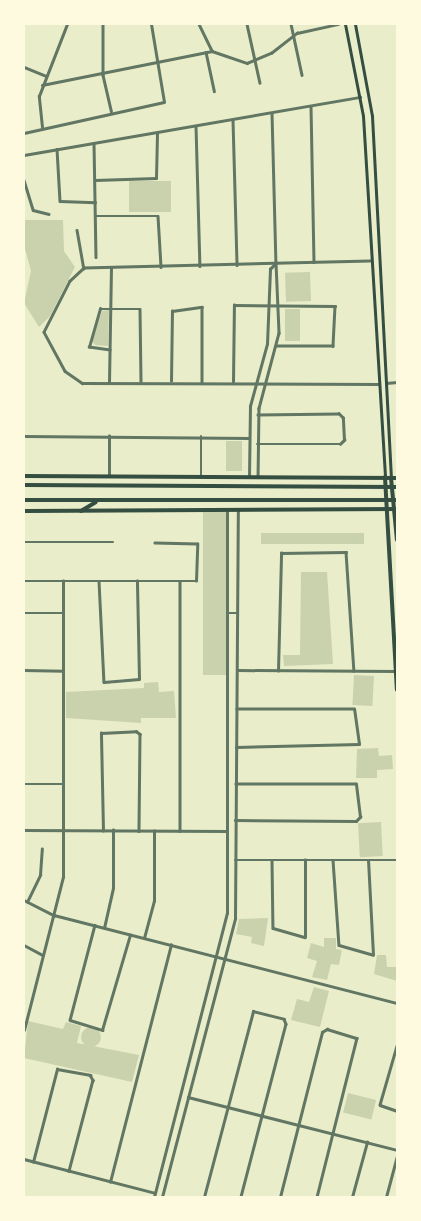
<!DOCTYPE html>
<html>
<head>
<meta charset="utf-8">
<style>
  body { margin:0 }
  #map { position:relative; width:421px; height:1221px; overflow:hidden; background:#e9edc9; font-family:"DejaVu Sans",sans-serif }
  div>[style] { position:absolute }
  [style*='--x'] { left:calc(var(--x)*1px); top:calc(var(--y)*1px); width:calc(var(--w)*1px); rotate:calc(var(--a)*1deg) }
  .green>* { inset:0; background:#cad2ad; transform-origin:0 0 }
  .round { border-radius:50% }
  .pedestrian>* { height:2px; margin:-1px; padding:0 1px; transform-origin:1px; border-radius:1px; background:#617663 }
  .minor>* { height:2.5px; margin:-1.25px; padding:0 1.25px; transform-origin:1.25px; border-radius:1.25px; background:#617663 }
  .tertiary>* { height:2.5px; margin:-1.25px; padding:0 1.25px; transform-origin:1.25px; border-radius:1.25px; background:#617663 }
  .secondary>* { height:3px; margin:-1.5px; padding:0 1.5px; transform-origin:1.5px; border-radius:1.5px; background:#344e41 }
  .primary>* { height:4px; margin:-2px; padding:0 2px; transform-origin:2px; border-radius:2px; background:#344e41 }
  .trunk>* { height:4px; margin:-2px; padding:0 2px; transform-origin:2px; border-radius:2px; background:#344e41 }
  span { translate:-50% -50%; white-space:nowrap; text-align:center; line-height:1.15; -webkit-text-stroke:4px #fefae0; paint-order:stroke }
  .frame { position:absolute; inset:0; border:25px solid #fefae0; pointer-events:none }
</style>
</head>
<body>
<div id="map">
  <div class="green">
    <div style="left:129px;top:181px;width:42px;height:31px"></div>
    <div style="clip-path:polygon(24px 220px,63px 220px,64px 251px,75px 267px,50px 316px,39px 327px,24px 303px,31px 271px,24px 245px)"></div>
    <div style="left:310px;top:272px;width:29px;height:25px;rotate:88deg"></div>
    <div style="left:285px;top:309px;width:15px;height:32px"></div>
    <div style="clip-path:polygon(109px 310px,108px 346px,95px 345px,92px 341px,102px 311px)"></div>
    <div style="left:226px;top:441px;width:16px;height:30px"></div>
    <div style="left:203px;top:510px;width:24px;height:165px"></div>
    <div style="left:364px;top:533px;width:11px;height:103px;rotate:90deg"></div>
    <div style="clip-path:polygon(301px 572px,327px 572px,333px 664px,284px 666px,283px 655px,300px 655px)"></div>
    <div style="left:354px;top:675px;width:20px;height:30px;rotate:3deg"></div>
    <div style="clip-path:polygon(158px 682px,159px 692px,174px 691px,176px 718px,141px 718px,141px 723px,66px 718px,66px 692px,144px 688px,144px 683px)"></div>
    <div style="clip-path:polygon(378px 748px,379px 756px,392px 755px,393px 769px,377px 770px,377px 778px,356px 778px,357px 749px)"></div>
    <div style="left:381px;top:822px;width:34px;height:23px;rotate:87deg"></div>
    <div style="clip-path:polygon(268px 918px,264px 946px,251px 943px,252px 937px,236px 934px,239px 919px)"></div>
    <div style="clip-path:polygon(324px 938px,336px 938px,336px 949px,342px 950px,339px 965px,331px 964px,327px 980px,312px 977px,317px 961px,307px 958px,311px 943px,324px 947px)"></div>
    <div style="clip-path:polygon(377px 955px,386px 955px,387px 967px,397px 967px,397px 981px,374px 974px)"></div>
    <div style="clip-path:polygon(314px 987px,329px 991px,320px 1027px,291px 1020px,297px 999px,309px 1002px)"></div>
    <div style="clip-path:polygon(28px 1021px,63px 1029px,66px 1022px,81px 1026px,77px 1043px,139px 1055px,132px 1082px,24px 1058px)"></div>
    <div class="round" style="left:81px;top:1027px;width:20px;height:20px"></div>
    <div style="left:348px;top:1093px;width:29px;height:20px;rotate:14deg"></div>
  </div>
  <div class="pedestrian">
    <div style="--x:201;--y:477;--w:41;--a:-90"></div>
  </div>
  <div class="minor">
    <div style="--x:103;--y:24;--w:51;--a:90"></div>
    <div style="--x:103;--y:75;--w:37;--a:77"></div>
    <div style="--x:199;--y:24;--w:30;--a:64"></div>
    <div style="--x:212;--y:51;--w:37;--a:19"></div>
    <div style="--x:247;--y:63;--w:26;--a:-23"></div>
    <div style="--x:271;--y:53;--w:33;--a:-38"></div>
    <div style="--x:297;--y:33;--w:42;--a:-12.4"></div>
    <div style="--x:247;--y:24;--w:60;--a:77.6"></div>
    <div style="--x:291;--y:24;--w:52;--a:77.8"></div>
    <div style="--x:206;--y:52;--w:40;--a:78"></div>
    <div style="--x:24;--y:67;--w:24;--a:22"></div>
    <div style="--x:42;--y:85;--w:173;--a:-11.3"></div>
    <div style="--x:311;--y:106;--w:156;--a:88.9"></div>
    <div style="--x:272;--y:113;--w:150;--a:88.5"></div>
    <div style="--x:233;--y:120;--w:145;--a:88.4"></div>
    <div style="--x:196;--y:126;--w:140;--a:88.4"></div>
    <div style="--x:42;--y:127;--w:31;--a:-96"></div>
    <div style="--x:39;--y:96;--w:77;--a:-68.7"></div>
    <div style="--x:24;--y:133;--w:143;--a:-12.5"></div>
    <div style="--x:164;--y:102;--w:79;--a:-99.5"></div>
    <div style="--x:94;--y:143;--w:114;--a:89"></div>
    <div style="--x:57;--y:149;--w:52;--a:86.7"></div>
    <div style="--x:60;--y:201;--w:35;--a:2"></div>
    <div style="--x:24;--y:155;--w:341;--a:-9.8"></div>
    <div style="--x:24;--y:180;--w:31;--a:73"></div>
    <div style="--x:33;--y:210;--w:16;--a:14"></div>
    <div style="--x:95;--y:180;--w:61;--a:-1.9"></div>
    <div style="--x:156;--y:178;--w:45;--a:-88.7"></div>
    <div style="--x:95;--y:216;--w:63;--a:0"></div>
    <div style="--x:158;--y:216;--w:51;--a:86.6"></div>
    <div style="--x:77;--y:230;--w:39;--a:80"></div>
    <div style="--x:370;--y:261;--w:286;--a:178.6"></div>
    <div style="--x:84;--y:268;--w:19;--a:137"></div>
    <div style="--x:70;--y:281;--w:57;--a:117"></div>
    <div style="--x:44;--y:332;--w:44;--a:61.7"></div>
    <div style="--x:65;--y:371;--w:21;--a:35"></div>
    <div style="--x:82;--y:383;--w:296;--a:0.2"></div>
    <div style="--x:110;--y:350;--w:21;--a:-172"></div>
    <div style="--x:89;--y:347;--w:40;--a:-74"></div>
    <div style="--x:100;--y:309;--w:40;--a:0"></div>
    <div style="--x:140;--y:309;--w:72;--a:89.2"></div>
    <div style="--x:171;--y:381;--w:70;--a:-89.2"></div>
    <div style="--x:172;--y:311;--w:30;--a:-8"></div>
    <div style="--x:202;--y:307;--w:75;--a:90"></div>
    <div style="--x:109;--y:382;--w:114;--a:-89"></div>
    <div style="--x:233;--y:382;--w:77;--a:-89.3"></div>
    <div style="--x:234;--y:305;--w:101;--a:0.6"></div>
    <div style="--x:335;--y:306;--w:40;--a:92.9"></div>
    <div style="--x:333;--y:346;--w:56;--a:180"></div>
    <div style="--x:386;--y:383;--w:11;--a:-5"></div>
    <div style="--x:24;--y:436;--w:225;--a:0.5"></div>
    <div style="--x:257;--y:444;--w:83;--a:0"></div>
    <div style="--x:340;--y:444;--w:6;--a:-45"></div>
    <div style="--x:344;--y:440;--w:22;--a:-93"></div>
    <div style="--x:343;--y:418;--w:6;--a:-135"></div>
    <div style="--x:339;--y:414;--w:81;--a:179.3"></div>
    <div style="--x:109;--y:476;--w:40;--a:-90"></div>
    <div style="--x:249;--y:477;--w:71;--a:-89.2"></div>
    <div style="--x:250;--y:406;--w:64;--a:-74.7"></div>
    <div style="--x:267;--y:344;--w:75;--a:-87.7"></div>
    <div style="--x:270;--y:269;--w:8;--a:-45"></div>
    <div style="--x:276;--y:263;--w:70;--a:87.5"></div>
    <div style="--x:279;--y:333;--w:78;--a:104.9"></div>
    <div style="--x:259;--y:408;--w:69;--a:90.8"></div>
    <div style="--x:24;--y:542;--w:89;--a:0"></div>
    <div style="--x:24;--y:581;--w:172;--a:0"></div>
    <div style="--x:196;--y:581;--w:37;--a:-88"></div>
    <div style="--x:197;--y:544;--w:42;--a:-178.6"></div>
    <div style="--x:99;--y:581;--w:101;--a:87.2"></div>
    <div style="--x:104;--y:682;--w:35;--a:-5"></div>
    <div style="--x:139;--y:679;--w:98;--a:-91.2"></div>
    <div style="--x:180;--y:582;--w:249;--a:90"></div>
    <div style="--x:24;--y:613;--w:39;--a:0"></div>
    <div style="--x:24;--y:670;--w:39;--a:1"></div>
    <div style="--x:237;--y:670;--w:159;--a:0.4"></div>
    <div style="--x:278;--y:671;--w:118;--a:-88.5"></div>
    <div style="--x:281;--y:553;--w:65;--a:-0.9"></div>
    <div style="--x:346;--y:552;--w:119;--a:86.2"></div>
    <div style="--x:236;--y:747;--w:123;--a:-1.4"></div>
    <div style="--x:359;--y:744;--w:35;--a:-98"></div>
    <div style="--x:354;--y:709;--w:117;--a:180"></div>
    <div style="--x:24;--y:784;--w:39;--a:0"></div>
    <div style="--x:235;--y:820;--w:121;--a:0.5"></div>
    <div style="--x:356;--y:821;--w:6;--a:-45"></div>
    <div style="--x:360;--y:817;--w:33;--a:-97"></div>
    <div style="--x:356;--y:784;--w:120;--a:180"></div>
    <div style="--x:24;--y:830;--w:203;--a:0.3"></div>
    <div style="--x:103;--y:831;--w:98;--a:-91.2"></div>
    <div style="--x:101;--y:733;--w:35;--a:-3"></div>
    <div style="--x:136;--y:731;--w:5;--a:37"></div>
    <div style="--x:140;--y:734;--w:97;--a:90.6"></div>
    <div style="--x:235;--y:860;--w:162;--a:0"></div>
    <div style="--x:272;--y:860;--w:68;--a:89.2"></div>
    <div style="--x:273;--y:928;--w:33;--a:16"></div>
    <div style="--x:305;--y:937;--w:77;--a:-90"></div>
    <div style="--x:333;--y:860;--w:85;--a:86"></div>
    <div style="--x:339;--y:945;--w:35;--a:16"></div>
    <div style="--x:373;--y:955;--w:94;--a:-93"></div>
    <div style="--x:24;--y:900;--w:34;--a:27"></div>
    <div style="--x:54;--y:915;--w:354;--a:14.4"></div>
    <div style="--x:27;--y:902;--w:30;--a:-64"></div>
    <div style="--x:40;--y:875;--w:26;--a:-86"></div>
    <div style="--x:95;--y:925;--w:98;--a:104.7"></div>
    <div style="--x:70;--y:1020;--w:34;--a:17"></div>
    <div style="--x:102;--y:1030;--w:99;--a:-73.6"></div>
    <div style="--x:104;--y:928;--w:41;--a:-77.3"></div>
    <div style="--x:113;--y:888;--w:58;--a:-90"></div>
    <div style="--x:144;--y:938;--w:38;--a:-75"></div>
    <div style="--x:154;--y:901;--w:70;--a:-90"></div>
    <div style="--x:24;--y:945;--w:21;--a:28"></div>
    <div style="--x:24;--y:1030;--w:158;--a:-75.7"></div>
    <div style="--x:63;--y:877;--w:296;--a:-90"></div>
    <div style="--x:397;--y:1046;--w:61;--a:106.1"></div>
    <div style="--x:380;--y:1105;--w:18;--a:19"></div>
    <div style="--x:188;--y:1097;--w:216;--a:14.2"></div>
    <div style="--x:24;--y:1159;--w:135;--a:14.5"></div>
    <div style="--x:33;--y:1162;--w:96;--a:-75.5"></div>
    <div style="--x:57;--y:1069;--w:34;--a:10"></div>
    <div style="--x:90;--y:1075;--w:6;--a:59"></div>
    <div style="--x:93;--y:1080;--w:94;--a:104.8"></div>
    <div style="--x:110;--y:1182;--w:245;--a:-75.6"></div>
    <div style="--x:204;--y:1197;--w:192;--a:-75.2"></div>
    <div style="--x:253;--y:1011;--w:32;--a:14"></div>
    <div style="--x:284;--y:1019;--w:5;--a:68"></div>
    <div style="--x:286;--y:1024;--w:179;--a:104.6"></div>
    <div style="--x:280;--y:1197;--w:170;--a:-75.7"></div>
    <div style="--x:322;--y:1032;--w:6;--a:-31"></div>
    <div style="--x:327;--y:1029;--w:31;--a:17"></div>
    <div style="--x:357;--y:1038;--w:164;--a:104.1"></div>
    <div style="--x:352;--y:1197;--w:57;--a:-74.7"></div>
    <div style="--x:386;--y:1197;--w:42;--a:-75"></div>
  </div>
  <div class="tertiary">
    <div style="--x:227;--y:613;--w:10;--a:0"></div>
    <div style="--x:154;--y:1197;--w:293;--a:-75.6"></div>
    <div style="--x:227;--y:913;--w:403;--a:-90"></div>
    <div style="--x:162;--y:1197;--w:288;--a:-75.3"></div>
    <div style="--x:235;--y:918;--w:408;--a:-89.6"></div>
  </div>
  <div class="secondary">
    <div style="--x:345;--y:24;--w:94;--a:78.9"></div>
    <div style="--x:363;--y:116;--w:362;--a:86.5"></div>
    <div style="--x:355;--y:24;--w:94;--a:79.5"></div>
    <div style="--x:372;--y:116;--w:362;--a:87"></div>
  </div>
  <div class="primary">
    <div style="--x:24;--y:476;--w:373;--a:0.3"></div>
    <div style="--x:385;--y:477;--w:213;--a:86.8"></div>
    <div style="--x:391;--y:478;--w:62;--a:84.5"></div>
    <div style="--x:24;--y:511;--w:373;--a:-0.3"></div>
  </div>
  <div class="trunk">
    <div style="--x:24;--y:485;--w:373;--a:0.3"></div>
    <div style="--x:24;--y:500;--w:373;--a:0"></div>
    <div style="--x:81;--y:511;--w:17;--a:-31"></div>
  </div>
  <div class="frame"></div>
</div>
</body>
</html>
